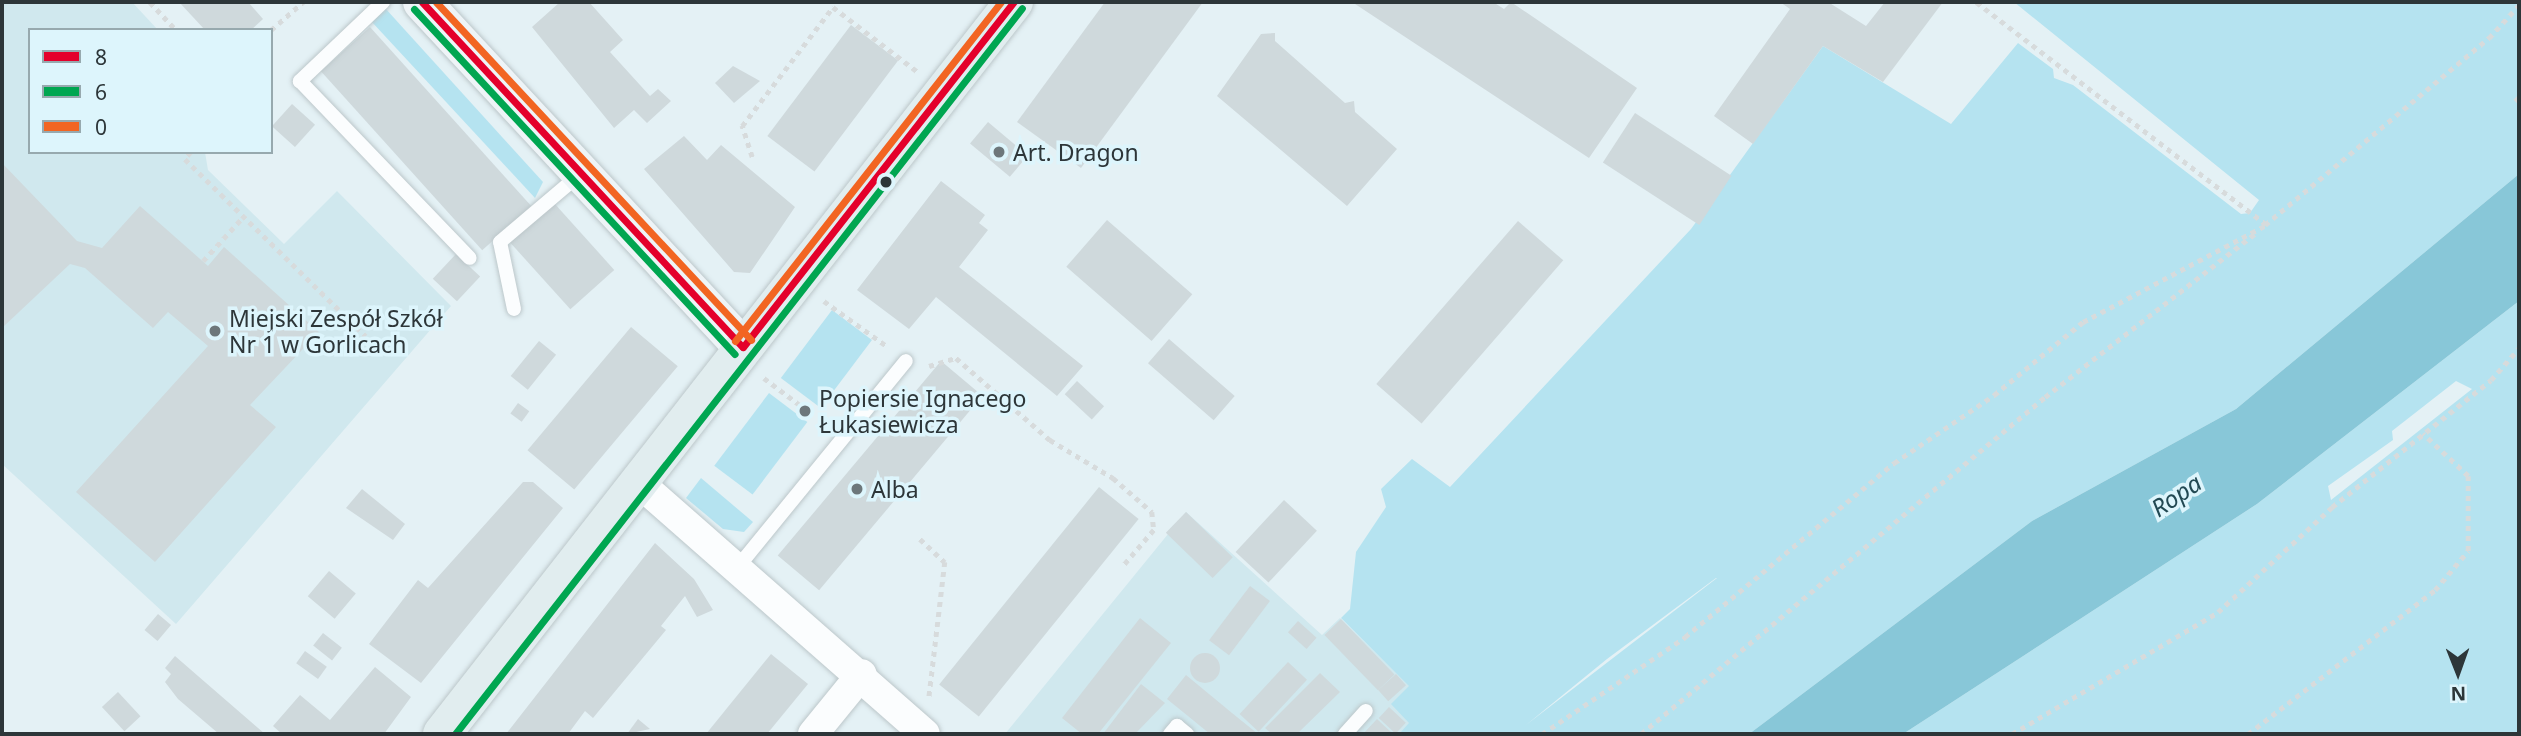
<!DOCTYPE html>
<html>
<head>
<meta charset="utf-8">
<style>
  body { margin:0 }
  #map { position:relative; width:2521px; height:736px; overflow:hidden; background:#e4f1f5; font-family:"Noto Sans",sans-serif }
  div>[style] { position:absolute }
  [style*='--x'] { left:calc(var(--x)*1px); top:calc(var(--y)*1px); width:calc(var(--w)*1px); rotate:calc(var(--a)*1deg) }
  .built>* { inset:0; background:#d0e8ee }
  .green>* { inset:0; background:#b5e3f0; transform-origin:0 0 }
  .water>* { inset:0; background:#88c7d8 }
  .building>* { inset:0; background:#cfd9dc; transform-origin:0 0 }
  .round { border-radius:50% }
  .path>* { height:4.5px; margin-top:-2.25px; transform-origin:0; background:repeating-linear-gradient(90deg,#d7dbdc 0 5px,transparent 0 10px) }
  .roads { filter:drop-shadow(0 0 2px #bcc7ca) drop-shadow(0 0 2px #bcc7ca) }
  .lane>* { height:14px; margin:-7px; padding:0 7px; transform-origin:7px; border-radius:7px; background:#fbfdfe }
  .street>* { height:30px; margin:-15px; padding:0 15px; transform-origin:15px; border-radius:15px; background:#fbfdfe }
  .secondary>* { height:38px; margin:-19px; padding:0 19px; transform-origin:19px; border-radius:19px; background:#eef4f7 }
  .primary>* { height:38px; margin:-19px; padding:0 19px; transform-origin:19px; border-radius:19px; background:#e1edef }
  .bus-1>* { height:7px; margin:-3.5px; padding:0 3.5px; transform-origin:3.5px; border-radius:3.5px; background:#e4002b }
  .bus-2>* { height:7px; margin:-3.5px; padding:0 3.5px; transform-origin:3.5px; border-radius:3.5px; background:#00a651 }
  .bus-3>* { height:7px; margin:-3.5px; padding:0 3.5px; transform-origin:3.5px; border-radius:3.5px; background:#f26522 }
  .dots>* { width:19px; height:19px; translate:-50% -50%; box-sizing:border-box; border:4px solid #ddf5fc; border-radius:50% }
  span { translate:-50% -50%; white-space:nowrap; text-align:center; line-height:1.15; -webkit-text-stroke:7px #ddf5fc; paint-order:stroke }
  .poi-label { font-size:23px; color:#2d3639 }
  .left { translate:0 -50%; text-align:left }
  .water-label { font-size:24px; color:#224953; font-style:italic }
  .frame { position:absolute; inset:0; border:4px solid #2d3639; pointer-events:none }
  .legend { position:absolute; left:28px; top:28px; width:245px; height:126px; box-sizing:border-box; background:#ddf5fc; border:2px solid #97a9ae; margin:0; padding:9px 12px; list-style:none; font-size:21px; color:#2d3639 }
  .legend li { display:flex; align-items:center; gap:14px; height:35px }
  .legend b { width:35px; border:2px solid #97a9ae }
  .north { position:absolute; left:2423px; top:638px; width:70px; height:70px; -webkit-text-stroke:5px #ddf5fc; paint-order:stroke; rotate:179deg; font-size:19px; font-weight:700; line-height:28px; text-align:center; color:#2d3639 }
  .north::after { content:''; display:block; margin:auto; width:24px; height:32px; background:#2d3639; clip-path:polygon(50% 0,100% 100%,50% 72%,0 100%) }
</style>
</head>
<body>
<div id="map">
  <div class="built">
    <div style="clip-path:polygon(2px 2px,132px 2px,158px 30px,30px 30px,30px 152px,205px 152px,208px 170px,284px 244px,337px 191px,451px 306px,176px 624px,2px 464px)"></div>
    <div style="clip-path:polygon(1186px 512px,1322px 635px,1340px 618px,1410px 686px,1410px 724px,1399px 734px,1005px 734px)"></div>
  </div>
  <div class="green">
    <div style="clip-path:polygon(evenodd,2014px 2px,2519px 2px,2519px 174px,2236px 409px,2032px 521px,1749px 734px,1399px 734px,1409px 723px,1391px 704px,1409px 686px,1341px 618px,1350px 609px,1356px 552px,1386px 507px,1381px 489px,1412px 459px,1450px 487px,1691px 229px,1823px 46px,1951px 124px,2018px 43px,2053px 69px,2054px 78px,2073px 85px,2241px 214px,2250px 213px,2259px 200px,2014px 2px,1716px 578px,1717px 578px,1526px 725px,1607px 659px,1716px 578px)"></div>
    <div style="clip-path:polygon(385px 8px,543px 182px,535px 198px,371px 21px)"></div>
    <div style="clip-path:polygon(evenodd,2519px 301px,2519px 734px,1903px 734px,2257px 504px,2519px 301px,2456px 381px,2472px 389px,2331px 500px,2328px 486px,2393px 440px,2392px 431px,2456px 381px)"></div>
    <div style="left:832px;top:310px;width:50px;height:85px;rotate:37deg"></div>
    <div style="left:769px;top:393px;width:48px;height:91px;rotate:37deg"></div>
    <div style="clip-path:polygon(701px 478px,753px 522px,744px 532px,723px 529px,686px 498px)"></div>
  </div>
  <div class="water">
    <div style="clip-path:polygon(2519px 174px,2519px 301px,2257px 504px,1903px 734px,1749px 734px,2032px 521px,2236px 409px)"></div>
  </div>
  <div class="building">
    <div style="clip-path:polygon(179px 2px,248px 2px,263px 19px,251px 30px,205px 30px)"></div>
    <div style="clip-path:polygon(560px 2px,589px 2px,623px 40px,610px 52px,650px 96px,658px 89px,671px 101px,647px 123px,634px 110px,614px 128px,532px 27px)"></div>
    <div style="clip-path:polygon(1105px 2px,1203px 2px,1081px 168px,1017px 122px)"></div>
    <div style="clip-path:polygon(1352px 2px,1493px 2px,1504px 9px,1511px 2px,1637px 88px,1589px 158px)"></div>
    <div style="clip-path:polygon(1780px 2px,1828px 2px,1866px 26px,1885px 2px,1943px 2px,1883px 82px,1823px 46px,1753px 144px,1714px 116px,1790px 9px)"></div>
    <div style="left:851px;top:25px;width:59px;height:139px;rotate:37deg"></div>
    <div style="left:370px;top:27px;width:241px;height:66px;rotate:48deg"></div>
    <div style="clip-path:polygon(1275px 33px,1275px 41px,1345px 103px,1354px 101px,1355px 112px,1397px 149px,1347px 206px,1217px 96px,1261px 34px)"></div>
    <div style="clip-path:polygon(733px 66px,760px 81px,734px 103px,715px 83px)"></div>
    <div style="left:292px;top:104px;width:31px;height:30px;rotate:42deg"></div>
    <div style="left:1635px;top:113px;width:115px;height:59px;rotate:33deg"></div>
    <div style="left:988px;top:122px;width:52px;height:28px;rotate:40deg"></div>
    <div style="clip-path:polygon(684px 136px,707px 160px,721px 145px,795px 207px,750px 273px,734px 272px,644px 169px)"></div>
    <div style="clip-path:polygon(2px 163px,77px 241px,102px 248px,140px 206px,208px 266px,224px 247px,319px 332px,250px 405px,276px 427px,155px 562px,76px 492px,208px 346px,168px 312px,153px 328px,85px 268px,70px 264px,2px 328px)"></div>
    <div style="clip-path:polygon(941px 181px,985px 215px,979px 223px,988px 230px,959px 267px,1083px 366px,1057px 396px,936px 297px,909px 329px,857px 290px)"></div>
    <div style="left:554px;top:203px;width:90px;height:59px;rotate:48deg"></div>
    <div style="left:1107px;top:220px;width:113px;height:62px;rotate:41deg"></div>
    <div style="left:1518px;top:221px;width:60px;height:216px;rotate:41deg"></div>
    <div style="left:456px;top:254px;width:33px;height:34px;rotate:43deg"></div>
    <div style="left:631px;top:327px;width:61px;height:161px;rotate:40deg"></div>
    <div style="left:1169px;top:339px;width:87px;height:32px;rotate:41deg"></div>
    <div style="left:539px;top:341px;width:22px;height:45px;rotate:39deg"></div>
    <div style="left:941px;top:361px;width:54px;height:254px;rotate:40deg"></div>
    <div style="left:1077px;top:381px;width:37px;height:18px;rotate:43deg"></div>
    <div style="left:518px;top:403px;width:14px;height:13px;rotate:36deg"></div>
    <div style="clip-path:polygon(523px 482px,533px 482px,563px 508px,421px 683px,369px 644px,418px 580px,428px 588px)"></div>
    <div style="left:1099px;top:487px;width:51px;height:254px;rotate:39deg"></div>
    <div style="clip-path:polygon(362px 489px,405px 524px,393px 540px,346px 508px)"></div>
    <div style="left:1284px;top:500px;width:45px;height:71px;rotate:43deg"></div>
    <div style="left:1186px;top:512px;width:65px;height:29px;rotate:44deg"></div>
    <div style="clip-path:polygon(655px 543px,694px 579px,713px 610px,697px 617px,685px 596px,661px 626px,666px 630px,593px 718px,585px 711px,568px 734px,506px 734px)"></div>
    <div style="left:329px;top:571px;width:35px;height:33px;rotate:40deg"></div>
    <div style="left:1250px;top:586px;width:25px;height:68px;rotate:37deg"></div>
    <div style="left:158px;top:614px;width:17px;height:21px;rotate:40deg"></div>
    <div style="clip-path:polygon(1140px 618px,1171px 643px,1098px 734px,1082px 734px,1062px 718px)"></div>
    <div style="left:1341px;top:619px;width:77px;height:23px;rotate:46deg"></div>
    <div style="left:1298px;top:621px;width:25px;height:15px;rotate:42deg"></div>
    <div style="left:323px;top:633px;width:24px;height:16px;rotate:38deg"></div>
    <div style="left:305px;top:651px;width:27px;height:15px;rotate:36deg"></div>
    <div class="round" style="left:1190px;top:653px;width:30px;height:30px"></div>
    <div style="clip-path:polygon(771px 654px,808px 684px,767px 734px,706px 734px)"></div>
    <div style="clip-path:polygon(175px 656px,198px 676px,265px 734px,219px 734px,178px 699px,165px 682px,171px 674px,165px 668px)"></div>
    <div style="left:1288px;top:662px;width:26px;height:71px;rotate:43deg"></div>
    <div style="clip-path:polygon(375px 667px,411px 697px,384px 734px,282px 734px,273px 726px,300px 695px,330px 720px)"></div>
    <div style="clip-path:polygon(1320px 673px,1340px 692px,1297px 734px,1272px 734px,1265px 728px)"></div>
    <div style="left:1396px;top:674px;width:15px;height:24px;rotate:48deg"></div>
    <div style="clip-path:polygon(1186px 675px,1232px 713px,1258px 734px,1210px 734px,1167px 699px)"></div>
    <div style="clip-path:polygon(1141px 684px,1165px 703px,1135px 734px,1103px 734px)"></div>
    <div style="left:118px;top:692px;width:33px;height:22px;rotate:47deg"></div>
    <div style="left:1389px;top:707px;width:23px;height:15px;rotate:43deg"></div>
    <div style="clip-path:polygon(638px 719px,650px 729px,627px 734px)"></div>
    <div style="clip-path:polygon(1377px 719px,1393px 734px,1363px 734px)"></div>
  </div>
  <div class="path">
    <div style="--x:150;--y:2;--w:38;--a:47"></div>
    <div style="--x:271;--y:30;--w:43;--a:-41.2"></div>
    <div style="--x:2515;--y:101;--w:6;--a:-45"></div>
    <div style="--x:191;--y:152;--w:9;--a:131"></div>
    <div style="--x:185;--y:159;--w:253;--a:44.4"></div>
    <div style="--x:752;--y:157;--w:33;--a:-108"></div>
    <div style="--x:742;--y:126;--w:150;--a:-52.6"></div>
    <div style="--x:833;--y:7;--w:107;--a:37.4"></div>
    <div style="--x:2265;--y:225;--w:292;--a:-39.9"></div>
    <div style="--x:2489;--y:38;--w:45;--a:-47.7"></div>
    <div style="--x:203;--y:261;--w:59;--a:-47.7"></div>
    <div style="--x:824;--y:301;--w:79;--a:35.7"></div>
    <div style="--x:929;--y:366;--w:28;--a:-17"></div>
    <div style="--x:956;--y:358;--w:125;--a:41.1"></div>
    <div style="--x:1050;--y:440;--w:74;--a:31.1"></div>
    <div style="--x:1113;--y:478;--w:52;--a:41.1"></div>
    <div style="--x:1152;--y:512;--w:18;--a:84"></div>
    <div style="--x:1154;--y:530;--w:46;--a:130.6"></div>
    <div style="--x:764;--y:378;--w:45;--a:36.9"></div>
    <div style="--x:920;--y:539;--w:34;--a:43"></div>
    <div style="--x:945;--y:562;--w:137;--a:96.7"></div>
    <div style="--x:1542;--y:734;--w:173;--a:-34.1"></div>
    <div style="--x:1685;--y:637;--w:272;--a:-39.8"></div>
    <div style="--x:1894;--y:463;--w:121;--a:-34.2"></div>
    <div style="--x:1994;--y:395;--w:115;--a:-39.4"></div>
    <div style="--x:2083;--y:322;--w:207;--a:-27.9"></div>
    <div style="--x:2266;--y:225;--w:367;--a:-142.5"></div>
    <div style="--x:1641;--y:734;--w:526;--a:-39.83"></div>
    <div style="--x:2045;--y:397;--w:267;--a:-37.9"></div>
    <div style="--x:2012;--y:734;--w:239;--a:-30.6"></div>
    <div style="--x:2218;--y:612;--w:155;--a:-42.6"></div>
    <div style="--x:2332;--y:507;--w:203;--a:-38.6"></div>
    <div style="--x:2491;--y:380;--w:43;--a:-48.8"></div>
    <div style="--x:2248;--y:734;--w:236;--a:-37.6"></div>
    <div style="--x:2435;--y:590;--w:51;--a:-49.8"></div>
    <div style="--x:2468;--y:551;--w:75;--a:-90"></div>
    <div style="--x:2468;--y:476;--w:62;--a:-137"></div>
  </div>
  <div class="roads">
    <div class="lane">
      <div style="--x:383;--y:2;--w:115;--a:136.4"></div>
      <div style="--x:300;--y:81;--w:245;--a:46.2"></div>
      <div style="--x:514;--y:309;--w:68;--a:-101.8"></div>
      <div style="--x:500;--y:242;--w:104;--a:-40.3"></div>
      <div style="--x:737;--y:568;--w:267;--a:-50.8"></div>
      <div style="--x:1170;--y:734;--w:11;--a:-49"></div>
      <div style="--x:1177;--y:726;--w:13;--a:39"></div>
      <div style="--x:1345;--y:734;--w:31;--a:-48"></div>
    </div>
    <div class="street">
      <div style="--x:637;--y:481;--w:383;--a:41.3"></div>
      <div style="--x:813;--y:734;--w:77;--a:-50.8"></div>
    </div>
    <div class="secondary">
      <div style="--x:422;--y:2;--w:471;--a:47.1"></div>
    </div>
    <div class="primary">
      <div style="--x:442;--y:734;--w:929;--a:-52"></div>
    </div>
  </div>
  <div class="bus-1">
    <div style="--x:422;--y:2;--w:471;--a:47.1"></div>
    <div style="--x:743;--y:347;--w:439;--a:-51.9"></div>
  </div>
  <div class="bus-2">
    <div style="--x:414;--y:9;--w:471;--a:47.1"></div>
    <div style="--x:455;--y:734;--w:921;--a:-52.01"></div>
  </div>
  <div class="bus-3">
    <div style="--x:436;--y:2;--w:462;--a:47"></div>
    <div style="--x:735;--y:341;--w:431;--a:-51.9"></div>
  </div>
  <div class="dots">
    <div style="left:999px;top:152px;background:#6d777b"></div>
    <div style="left:886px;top:182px;background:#2d3639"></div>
    <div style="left:215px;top:331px;background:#6d777b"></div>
    <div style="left:805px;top:411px;background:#6d777b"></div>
    <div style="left:857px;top:489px;background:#6d777b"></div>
  </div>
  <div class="poi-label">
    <span class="left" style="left:1013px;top:152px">Art. Dragon</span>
    <span class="left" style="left:229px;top:331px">Miejski Zespół Szkół<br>Nr 1 w Gorlicach</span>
    <span class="left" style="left:819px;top:411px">Popiersie Ignacego<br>Łukasiewicza</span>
    <span class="left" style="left:871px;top:489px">Alba</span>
  </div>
  <div class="water-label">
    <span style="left:2176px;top:495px;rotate:-34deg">Ropa</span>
  </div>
  <div class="frame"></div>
  <ul class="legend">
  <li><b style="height:9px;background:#e4002b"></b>8</li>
  <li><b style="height:9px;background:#00a651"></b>6</li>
  <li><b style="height:9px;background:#f26522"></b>0</li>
  </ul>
  <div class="north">N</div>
</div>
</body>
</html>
